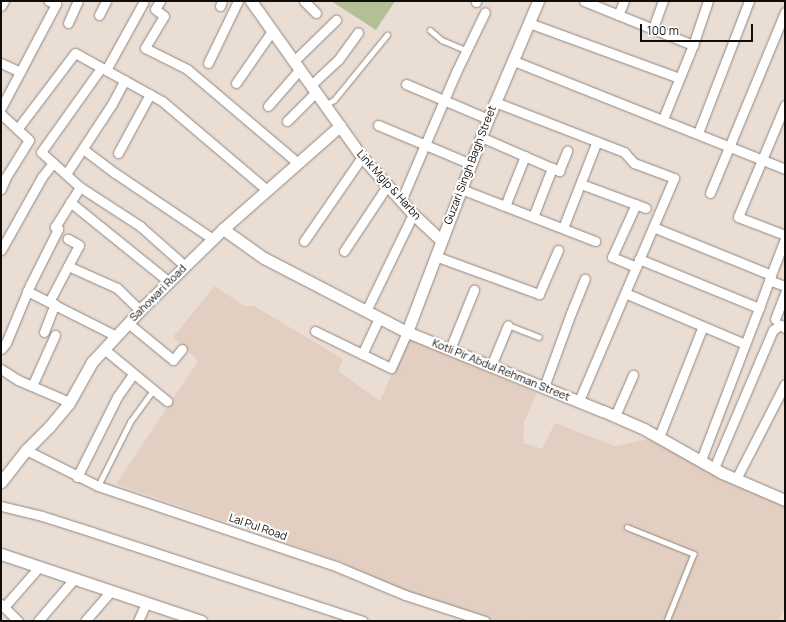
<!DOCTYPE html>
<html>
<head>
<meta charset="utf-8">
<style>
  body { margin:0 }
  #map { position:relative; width:786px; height:622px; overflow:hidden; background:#eaddd4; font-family:Manrope,sans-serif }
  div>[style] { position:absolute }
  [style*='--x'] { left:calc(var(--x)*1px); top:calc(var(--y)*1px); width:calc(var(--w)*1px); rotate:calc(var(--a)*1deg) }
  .built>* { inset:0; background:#e2cfc1 }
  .green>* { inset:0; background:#b3c095 }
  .roads { filter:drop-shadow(0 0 1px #92867f) drop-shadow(0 0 1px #92867f) }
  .service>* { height:4.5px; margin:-2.25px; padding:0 2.25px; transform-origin:2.25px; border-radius:2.25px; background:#fff }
  .minor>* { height:9px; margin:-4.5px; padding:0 4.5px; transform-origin:4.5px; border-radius:4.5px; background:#fff }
  .tertiary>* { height:11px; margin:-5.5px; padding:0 5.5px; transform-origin:5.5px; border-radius:5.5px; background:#fff }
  span { translate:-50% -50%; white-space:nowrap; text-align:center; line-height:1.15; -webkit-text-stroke:4px #fff; paint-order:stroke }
  .street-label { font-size:11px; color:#110d0a }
  .frame { position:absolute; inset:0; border:2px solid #110d0a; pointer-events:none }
  .scale { position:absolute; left:640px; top:24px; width:113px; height:18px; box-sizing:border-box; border:2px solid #110d0a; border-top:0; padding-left:5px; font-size:12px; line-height:14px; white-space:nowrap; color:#110d0a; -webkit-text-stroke:3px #fff; paint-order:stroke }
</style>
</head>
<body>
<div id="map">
  <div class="built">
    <div style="clip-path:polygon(215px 286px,244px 306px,254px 306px,343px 359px,338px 371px,380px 401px,408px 337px,537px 393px,524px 422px,523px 443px,542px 449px,555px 423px,615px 446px,649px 439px,722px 477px,785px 505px,785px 608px,778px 621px,527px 621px,521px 619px,520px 621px,495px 621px,432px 601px,351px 572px,345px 563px,116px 484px,198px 361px,173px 337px)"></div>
  </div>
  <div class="green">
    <div style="clip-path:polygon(331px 1px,395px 1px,376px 30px)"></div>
  </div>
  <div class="roads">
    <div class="service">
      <div style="--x:430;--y:30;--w:16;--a:40"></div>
      <div style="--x:442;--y:40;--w:26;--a:23"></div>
      <div style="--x:325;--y:105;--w:10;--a:-29"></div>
      <div style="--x:334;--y:100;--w:84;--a:-50.8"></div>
      <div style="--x:508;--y:325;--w:33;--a:21"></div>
      <div style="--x:98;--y:486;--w:72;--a:-63.4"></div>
      <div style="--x:130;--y:422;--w:39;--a:-54"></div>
      <div style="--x:627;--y:527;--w:72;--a:21.9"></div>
      <div style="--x:694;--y:554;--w:72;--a:111.9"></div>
    </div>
    <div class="minor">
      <div style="--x:160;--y:1;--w:9;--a:122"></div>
      <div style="--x:155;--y:9;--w:11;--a:38"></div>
      <div style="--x:164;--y:16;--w:37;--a:121"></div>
      <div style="--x:145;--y:48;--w:47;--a:26.6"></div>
      <div style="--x:187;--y:69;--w:145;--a:40.3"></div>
      <div style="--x:304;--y:1;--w:17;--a:45"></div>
      <div style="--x:584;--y:1;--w:118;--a:22"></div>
      <div style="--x:476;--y:2;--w:1;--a:-90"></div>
      <div style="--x:1;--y:6;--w:6;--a:-59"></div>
      <div style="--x:220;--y:6;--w:5;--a:-68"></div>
      <div style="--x:99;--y:15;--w:16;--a:-63"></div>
      <div style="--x:618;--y:15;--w:15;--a:-67"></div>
      <div style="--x:68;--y:23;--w:24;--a:-66"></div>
      <div style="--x:529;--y:23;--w:160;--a:20.1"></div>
      <div style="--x:653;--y:28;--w:29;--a:-70"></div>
      <div style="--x:294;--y:61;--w:59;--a:-44.3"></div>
      <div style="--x:514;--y:61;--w:292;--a:21.7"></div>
      <div style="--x:1;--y:63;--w:21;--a:25"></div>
      <div style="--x:208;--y:63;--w:69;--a:-64.2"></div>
      <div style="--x:101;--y:68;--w:103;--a:125.5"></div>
      <div style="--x:41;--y:152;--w:52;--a:41.9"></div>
      <div style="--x:80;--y:187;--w:72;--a:33"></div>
      <div style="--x:140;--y:226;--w:60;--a:41.6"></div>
      <div style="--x:106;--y:70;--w:77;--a:-61.1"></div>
      <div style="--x:236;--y:83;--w:63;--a:-55.3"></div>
      <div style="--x:406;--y:84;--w:89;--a:23.1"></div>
      <div style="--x:311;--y:85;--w:37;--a:-43"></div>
      <div style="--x:338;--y:60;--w:34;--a:-54"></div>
      <div style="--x:495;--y:102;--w:138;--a:21.2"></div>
      <div style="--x:624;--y:152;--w:15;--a:48"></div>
      <div style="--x:634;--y:163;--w:43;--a:20.6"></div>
      <div style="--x:674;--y:178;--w:242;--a:113.1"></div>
      <div style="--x:785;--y:105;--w:121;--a:112.8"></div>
      <div style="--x:738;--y:217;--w:50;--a:21"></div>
      <div style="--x:268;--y:106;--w:49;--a:-49.1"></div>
      <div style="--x:1;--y:108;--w:118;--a:-62.1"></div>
      <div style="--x:56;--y:4;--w:8;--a:-157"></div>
      <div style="--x:1;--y:114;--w:38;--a:43"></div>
      <div style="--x:29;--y:140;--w:44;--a:121.9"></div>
      <div style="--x:6;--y:177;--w:13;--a:113"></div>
      <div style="--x:663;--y:119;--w:80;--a:-67.9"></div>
      <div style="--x:693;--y:45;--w:46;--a:-71.2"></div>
      <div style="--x:287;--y:121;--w:41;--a:-45"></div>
      <div style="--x:378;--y:125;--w:101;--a:22.8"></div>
      <div style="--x:18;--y:128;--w:94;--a:-52.8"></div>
      <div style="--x:75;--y:53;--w:99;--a:28.9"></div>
      <div style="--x:162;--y:101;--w:138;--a:40.3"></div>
      <div style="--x:698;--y:133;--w:142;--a:-68.9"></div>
      <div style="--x:481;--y:137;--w:77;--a:23.6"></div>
      <div style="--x:83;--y:149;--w:40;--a:37"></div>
      <div style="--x:115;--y:173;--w:118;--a:34"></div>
      <div style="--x:118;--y:153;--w:67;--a:-61.5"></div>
      <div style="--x:66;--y:174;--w:84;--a:-56.7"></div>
      <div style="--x:112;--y:104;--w:27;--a:-62"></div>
      <div style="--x:581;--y:184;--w:69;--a:20.3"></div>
      <div style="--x:461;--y:189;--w:144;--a:21.2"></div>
      <div style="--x:710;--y:193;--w:196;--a:-67.5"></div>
      <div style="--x:401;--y:201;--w:142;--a:-66.9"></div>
      <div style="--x:457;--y:70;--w:64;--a:-64.2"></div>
      <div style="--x:70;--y:202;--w:127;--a:38.9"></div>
      <div style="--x:505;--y:206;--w:54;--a:-68.2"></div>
      <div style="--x:533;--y:217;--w:53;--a:-68.8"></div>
      <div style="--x:552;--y:168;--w:8;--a:23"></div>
      <div style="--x:559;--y:171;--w:22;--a:-68"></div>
      <div style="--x:653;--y:227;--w:127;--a:22.1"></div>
      <div style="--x:771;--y:275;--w:35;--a:110"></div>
      <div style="--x:563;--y:228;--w:93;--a:-68.7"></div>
      <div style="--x:304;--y:241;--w:102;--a:-55.4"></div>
      <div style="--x:1;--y:250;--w:84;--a:-60.7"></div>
      <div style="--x:42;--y:177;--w:18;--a:-52"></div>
      <div style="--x:344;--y:251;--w:78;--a:-56.5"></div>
      <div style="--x:435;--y:256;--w:111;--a:20.1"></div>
      <div style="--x:539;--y:294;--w:48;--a:-66.6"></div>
      <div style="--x:639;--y:259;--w:130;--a:22.2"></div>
      <div style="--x:759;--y:308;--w:163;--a:110.9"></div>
      <div style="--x:68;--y:266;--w:54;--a:24.2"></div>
      <div style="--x:117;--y:288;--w:32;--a:44"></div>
      <div style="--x:636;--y:267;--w:26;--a:-157"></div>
      <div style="--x:612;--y:257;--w:58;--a:-65.6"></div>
      <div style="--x:771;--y:275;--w:39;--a:-69"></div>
      <div style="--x:769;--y:280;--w:17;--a:21"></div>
      <div style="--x:27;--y:291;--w:100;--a:26.8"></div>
      <div style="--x:625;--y:293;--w:130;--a:23"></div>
      <div style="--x:49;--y:302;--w:64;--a:-62.2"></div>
      <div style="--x:79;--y:245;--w:13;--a:-151"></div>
      <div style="--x:366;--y:311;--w:108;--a:-64.1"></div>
      <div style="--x:379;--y:318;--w:40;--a:115"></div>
      <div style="--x:362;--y:354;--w:32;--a:26"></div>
      <div style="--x:391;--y:368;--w:39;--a:-66"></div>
      <div style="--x:775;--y:319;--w:28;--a:-69"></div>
      <div style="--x:128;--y:323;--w:58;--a:39.4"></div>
      <div style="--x:173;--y:360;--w:14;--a:-51"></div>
      <div style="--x:315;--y:331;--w:52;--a:26.1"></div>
      <div style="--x:44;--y:332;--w:30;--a:-69"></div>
      <div style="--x:1;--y:349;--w:8;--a:-50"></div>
      <div style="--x:6;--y:343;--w:63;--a:-67.5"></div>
      <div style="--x:30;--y:285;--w:63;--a:-63.4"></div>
      <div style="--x:58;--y:229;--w:4;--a:-146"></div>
      <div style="--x:55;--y:227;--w:47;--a:-58"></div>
      <div style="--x:104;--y:349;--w:82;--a:39.5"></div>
      <div style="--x:450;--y:349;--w:64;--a:-67.9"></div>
      <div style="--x:491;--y:366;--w:44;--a:-67.5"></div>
      <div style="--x:1;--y:369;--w:20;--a:33"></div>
      <div style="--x:18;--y:380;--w:56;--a:23.3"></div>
      <div style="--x:32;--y:386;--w:56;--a:-65.7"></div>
      <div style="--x:544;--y:387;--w:79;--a:-70"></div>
      <div style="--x:571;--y:313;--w:37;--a:-68"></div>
      <div style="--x:615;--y:416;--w:45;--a:-66.3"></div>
      <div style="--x:659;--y:437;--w:119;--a:-68.4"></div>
      <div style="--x:26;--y:450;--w:80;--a:26.6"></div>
      <div style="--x:98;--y:486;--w:253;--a:18.6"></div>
      <div style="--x:338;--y:567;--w:73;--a:22.7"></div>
      <div style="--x:405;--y:595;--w:84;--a:18"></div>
      <div style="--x:714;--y:468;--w:150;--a:-66.9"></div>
      <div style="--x:773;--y:330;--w:9;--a:-36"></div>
      <div style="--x:780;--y:325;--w:6;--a:31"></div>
      <div style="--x:77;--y:477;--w:89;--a:-63.4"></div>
      <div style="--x:117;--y:397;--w:28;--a:-55"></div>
      <div style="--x:736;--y:479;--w:107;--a:-62.7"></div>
      <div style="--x:1;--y:506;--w:42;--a:13.7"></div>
      <div style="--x:42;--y:516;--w:52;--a:17.7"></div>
      <div style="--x:92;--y:532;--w:285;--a:18.2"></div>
      <div style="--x:1;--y:604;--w:24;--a:45"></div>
      <div style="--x:4;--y:607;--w:53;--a:-48.8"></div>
      <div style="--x:38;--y:621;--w:55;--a:-49.4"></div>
      <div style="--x:85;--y:621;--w:40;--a:-49"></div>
      <div style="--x:138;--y:621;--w:20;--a:-66"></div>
    </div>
    <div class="tertiary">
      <div style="--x:251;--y:1;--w:191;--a:54.6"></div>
      <div style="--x:362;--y:157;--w:76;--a:48.2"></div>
      <div style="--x:413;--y:214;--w:38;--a:43"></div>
      <div style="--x:223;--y:229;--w:50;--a:35.3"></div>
      <div style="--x:264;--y:258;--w:161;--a:27.4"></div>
      <div style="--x:407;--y:332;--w:211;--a:22"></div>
      <div style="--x:603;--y:411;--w:45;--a:23.7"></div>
      <div style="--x:644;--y:429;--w:90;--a:29.4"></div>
      <div style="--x:722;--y:473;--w:69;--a:23.2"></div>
      <div style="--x:407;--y:332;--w:228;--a:-69.2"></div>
      <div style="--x:488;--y:119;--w:128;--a:-67"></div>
      <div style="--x:1;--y:482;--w:41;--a:-52"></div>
      <div style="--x:26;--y:450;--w:33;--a:-45"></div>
      <div style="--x:49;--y:427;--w:31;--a:-50"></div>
      <div style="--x:69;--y:403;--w:47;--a:-60.7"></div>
      <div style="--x:92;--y:362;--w:76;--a:-47.1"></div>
      <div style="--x:144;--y:306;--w:110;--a:-44.3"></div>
      <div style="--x:223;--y:229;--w:156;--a:-41.4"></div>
      <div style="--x:1;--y:554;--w:211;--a:18.5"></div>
    </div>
  </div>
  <div class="street-label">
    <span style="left:470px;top:165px;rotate:-69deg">Guzari Singh Bagh Street</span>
    <span style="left:389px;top:185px;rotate:48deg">Link Mglp &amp; Harbn</span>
    <span style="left:158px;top:293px;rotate:-45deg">Sahowari Road</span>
    <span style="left:501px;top:370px;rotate:22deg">Kotli Pir Abdul Rehman Street</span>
    <span style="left:258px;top:527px;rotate:19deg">Lal Pul Road</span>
  </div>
  <div class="frame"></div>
  <div class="scale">100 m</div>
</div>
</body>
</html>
